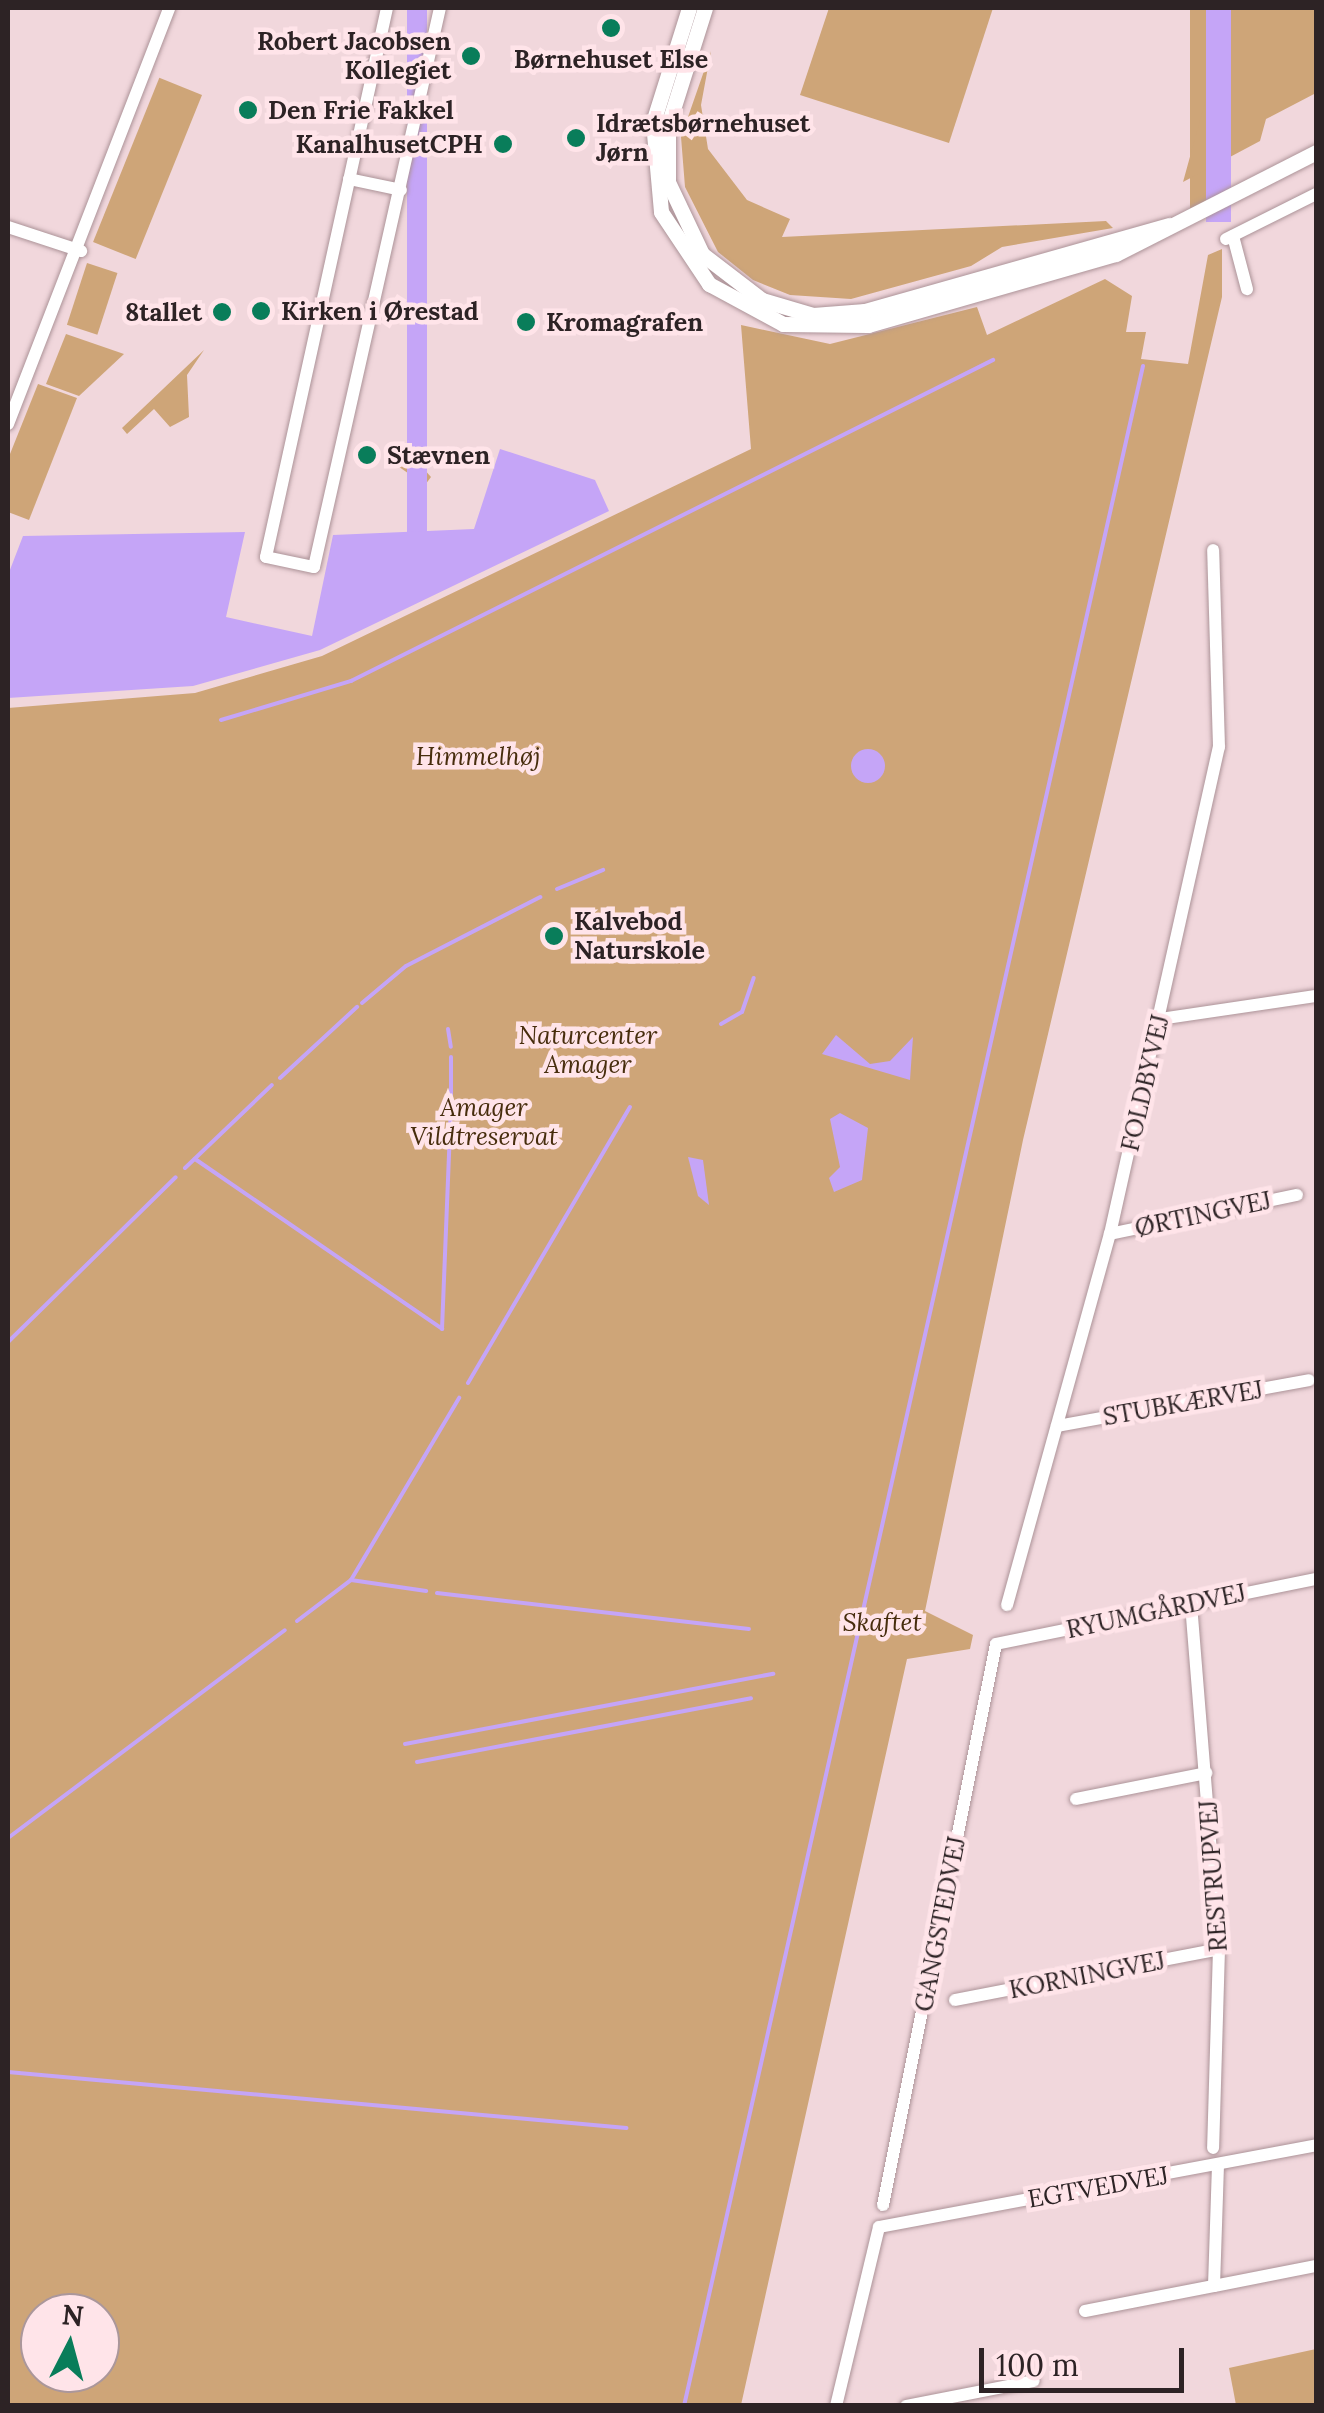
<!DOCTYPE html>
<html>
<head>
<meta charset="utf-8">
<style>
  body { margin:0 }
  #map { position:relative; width:1324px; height:2413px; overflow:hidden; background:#f1d7dc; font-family:Lora,serif }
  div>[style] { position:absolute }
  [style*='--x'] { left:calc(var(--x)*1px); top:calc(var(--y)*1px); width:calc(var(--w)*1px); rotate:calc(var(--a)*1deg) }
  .green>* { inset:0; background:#cea578; transform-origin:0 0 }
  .water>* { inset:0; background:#c5a5f7; transform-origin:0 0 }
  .round { border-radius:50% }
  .stream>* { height:4px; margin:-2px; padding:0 2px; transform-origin:2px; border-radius:2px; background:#c5a5f7 }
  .roads { filter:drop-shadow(0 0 2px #ac9398) drop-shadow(0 0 2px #ac9398) }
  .minor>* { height:12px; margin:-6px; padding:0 6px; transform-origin:6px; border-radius:6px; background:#fff }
  .tertiary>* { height:15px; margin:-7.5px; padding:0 7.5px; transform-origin:7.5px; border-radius:7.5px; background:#fff }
  .dots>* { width:28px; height:28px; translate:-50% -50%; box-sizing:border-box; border:5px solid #ffe4e9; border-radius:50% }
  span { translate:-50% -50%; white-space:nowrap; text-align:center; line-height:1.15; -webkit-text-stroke:9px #ffe4e9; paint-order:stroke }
  .poi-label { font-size:25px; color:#2d2325; font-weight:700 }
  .right { translate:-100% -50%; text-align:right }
  .left { translate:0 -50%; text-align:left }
  .park-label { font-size:25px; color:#472d0d; font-style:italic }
  .street-label { font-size:25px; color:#2d2325 }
  .frame { position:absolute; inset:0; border:10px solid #2d2325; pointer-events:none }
  .north { position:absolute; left:20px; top:2293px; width:100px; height:100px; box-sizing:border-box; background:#ffe4e9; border:2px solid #ab979b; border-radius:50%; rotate:6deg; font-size:28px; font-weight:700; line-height:40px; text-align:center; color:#2d2325 }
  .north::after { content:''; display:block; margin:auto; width:35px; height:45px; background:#097d5a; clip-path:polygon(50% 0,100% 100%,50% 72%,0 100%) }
  .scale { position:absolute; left:979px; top:2348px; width:205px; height:45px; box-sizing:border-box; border:5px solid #2d2325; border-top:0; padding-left:12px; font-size:30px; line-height:35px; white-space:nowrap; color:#2d2325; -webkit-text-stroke:8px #ffe4e9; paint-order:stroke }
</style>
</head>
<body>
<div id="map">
  <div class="green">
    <div style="clip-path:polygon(829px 8px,993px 8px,949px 143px,800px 95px)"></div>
    <div style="left:1190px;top:8px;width:16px;height:209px"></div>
    <div style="clip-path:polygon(1231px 8px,1316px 8px,1316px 93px,1266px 119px,1260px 141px,1183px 182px)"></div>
    <div style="clip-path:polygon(711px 51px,701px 105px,708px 149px,747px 200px,790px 219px,782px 237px,1106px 221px,1113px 228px,1002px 247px,971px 266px,851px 299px,790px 295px,753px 280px,718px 252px,685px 187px,681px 137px)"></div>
    <div style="left:202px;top:95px;width:177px;height:46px;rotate:112deg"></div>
    <div style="clip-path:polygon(evenodd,1222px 249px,1222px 297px,1023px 1140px,925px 1611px,973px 1635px,970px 1649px,907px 1659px,741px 2405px,8px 2406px,8px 708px,195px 693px,322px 656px,751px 449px,741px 325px,830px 344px,977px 307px,987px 335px,1105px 279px,1132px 296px,1126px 332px,1146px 332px,1141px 359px,1188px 364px,1208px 255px,1222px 249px,40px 2313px,100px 2313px,100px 2373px,40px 2373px,40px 2313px)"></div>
    <div style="left:87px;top:263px;width:32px;height:65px;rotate:18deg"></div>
    <div style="clip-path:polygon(66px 334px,124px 354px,79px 396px,46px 384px)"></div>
    <div style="clip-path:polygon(204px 350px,187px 375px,189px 417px,170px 427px,154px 409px,127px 434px,122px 428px)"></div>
    <div style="clip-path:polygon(38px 384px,77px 398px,29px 520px,8px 512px,8px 459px)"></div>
    <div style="clip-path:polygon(400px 442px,431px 477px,425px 485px,392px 462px)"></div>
    <div style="clip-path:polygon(1316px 2349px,1316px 2405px,1236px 2405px,1229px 2368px)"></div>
  </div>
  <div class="water">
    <div style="left:407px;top:8px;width:20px;height:557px"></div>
    <div style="left:1206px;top:8px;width:25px;height:214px"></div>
    <div style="clip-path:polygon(500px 449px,595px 480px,609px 511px,320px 650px,193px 686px,8px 698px,8px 575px,23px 536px,245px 532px,226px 617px,312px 636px,333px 535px,474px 529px)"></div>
    <div class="round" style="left:851px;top:749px;width:34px;height:34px"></div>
    <div style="clip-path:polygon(836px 1035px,870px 1064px,890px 1061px,913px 1037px,910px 1080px,822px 1054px)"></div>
    <div style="clip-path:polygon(840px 1113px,868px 1128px,862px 1180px,834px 1192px,829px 1178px,840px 1167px,830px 1119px)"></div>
    <div style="clip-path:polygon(688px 1157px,703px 1160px,709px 1205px,698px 1196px)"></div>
  </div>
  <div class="stream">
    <div style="--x:221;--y:720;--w:136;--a:-16.7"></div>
    <div style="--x:351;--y:681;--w:718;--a:-26.57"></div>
    <div style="--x:557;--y:889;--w:50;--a:-22.4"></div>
    <div style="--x:362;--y:1003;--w:57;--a:-40.1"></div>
    <div style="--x:406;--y:966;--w:151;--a:-27.2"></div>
    <div style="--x:721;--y:1024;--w:24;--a:-30"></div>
    <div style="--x:742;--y:1012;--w:36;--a:-71"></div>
    <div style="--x:448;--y:1029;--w:18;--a:81"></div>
    <div style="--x:451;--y:1057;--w:40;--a:90"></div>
    <div style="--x:280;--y:1078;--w:105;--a:-42.7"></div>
    <div style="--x:195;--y:1159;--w:300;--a:34.5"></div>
    <div style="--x:185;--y:1168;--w:120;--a:-43.7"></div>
    <div style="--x:442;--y:1329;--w:226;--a:-87.7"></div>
    <div style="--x:8;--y:1342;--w:235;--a:-44.5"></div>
    <div style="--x:468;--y:1383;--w:320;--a:-59.6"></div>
    <div style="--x:351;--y:1580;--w:76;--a:8.3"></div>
    <div style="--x:437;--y:1593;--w:314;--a:6.6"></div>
    <div style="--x:297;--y:1621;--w:68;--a:-37.2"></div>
    <div style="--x:351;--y:1580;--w:212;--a:-59.3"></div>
    <div style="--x:405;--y:1744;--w:375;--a:-10.8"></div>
    <div style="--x:417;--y:1762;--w:340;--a:-10.8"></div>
    <div style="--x:8;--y:1838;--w:346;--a:-36.9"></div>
    <div style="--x:8;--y:2072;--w:621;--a:5.18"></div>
    <div style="--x:684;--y:2406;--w:2091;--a:-77.32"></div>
  </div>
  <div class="roads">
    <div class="minor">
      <div style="--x:387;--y:8;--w:562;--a:102.43"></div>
      <div style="--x:266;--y:557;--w:49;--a:11.8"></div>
      <div style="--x:314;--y:567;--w:573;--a:-77.3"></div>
      <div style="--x:349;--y:179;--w:53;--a:11.9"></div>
      <div style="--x:8;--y:227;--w:77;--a:18.2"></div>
      <div style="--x:1233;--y:236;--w:55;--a:75.2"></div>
      <div style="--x:1226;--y:239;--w:101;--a:-26.6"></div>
      <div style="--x:8;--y:424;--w:446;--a:-68.8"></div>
      <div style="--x:1160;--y:1019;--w:158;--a:-8.4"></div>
      <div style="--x:1110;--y:1234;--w:191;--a:-11.8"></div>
      <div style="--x:1057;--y:1426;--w:256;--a:-10.3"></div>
      <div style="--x:1191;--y:1604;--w:346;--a:85.4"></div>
      <div style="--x:1219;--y:1949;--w:199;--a:91.7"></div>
      <div style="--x:1007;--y:1605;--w:385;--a:-74.5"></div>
      <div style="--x:1110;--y:1234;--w:499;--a:-77.4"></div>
      <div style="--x:1219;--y:747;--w:197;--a:-91.7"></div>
      <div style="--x:1076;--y:1799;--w:133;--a:-11.3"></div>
      <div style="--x:955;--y:2000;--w:269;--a:-10.9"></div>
      <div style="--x:1218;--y:2165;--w:121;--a:91.9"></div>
      <div style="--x:1214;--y:2286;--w:104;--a:-11.1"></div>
      <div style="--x:883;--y:2205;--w:572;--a:-78.61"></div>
      <div style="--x:996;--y:1644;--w:327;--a:-11.5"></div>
      <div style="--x:1085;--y:2311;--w:131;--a:-11"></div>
      <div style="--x:836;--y:2406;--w:184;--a:-76.5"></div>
      <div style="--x:879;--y:2227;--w:445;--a:-10.6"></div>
      <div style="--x:906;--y:2406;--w:130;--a:-11.1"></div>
    </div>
    <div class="tertiary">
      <div style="--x:689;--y:8;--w:120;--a:107.5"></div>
      <div style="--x:653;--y:122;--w:90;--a:84.9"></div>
      <div style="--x:661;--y:212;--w:87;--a:56.3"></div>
      <div style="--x:709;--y:284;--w:84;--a:28.4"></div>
      <div style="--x:783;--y:324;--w:85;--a:0.7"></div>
      <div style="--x:868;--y:325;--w:258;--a:-16"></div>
      <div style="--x:1116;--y:254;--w:225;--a:-27"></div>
      <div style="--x:705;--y:8;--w:123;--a:107.5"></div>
      <div style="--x:668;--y:125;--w:57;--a:90"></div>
      <div style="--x:668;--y:182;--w:80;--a:64.7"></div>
      <div style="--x:702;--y:254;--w:76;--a:37.5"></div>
      <div style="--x:762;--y:300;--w:53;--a:16.4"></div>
      <div style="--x:813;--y:315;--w:52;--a:-4.4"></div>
      <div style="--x:865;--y:311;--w:316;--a:-15.8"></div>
    </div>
  </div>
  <div class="dots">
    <div style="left:611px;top:28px;background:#097d5a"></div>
    <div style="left:471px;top:56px;background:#097d5a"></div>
    <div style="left:248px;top:110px;background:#097d5a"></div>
    <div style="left:576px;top:138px;background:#097d5a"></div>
    <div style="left:503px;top:144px;background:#097d5a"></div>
    <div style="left:261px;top:311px;background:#097d5a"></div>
    <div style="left:222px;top:312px;background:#097d5a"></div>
    <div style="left:526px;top:322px;background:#097d5a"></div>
    <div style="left:367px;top:455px;background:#097d5a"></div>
    <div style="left:554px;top:936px;background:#097d5a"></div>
  </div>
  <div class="poi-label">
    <span class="right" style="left:451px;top:56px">Robert Jacobsen<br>Kollegiet</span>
    <span style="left:611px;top:59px">Børnehuset Else</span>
    <span class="left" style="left:268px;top:110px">Den Frie Fakkel</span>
    <span class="left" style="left:596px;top:138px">Idrætsbørnehuset<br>Jørn</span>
    <span class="right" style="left:483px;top:144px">KanalhusetCPH</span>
    <span class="left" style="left:281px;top:311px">Kirken i Ørestad</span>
    <span class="right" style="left:202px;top:312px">8tallet</span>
    <span class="left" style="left:546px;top:322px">Kromagrafen</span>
    <span class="left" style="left:387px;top:455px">Stævnen</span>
    <span class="left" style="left:574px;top:936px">Kalvebod<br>Naturskole</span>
  </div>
  <div class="park-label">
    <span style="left:478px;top:756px">Himmelhøj</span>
    <span style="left:588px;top:1050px">Naturcenter<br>Amager</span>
    <span style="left:484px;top:1122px">Amager<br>Vildtreservat</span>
    <span style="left:882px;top:1622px">Skaftet</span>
  </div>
  <div class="street-label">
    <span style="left:1145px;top:1083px;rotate:-77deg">FOLDBYVEJ</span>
    <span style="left:1203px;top:1214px;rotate:-12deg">ØRTINGVEJ</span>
    <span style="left:1183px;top:1403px;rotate:-10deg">STUBKÆRVEJ</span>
    <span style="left:1156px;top:1611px;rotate:-12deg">RYUMGÅRDVEJ</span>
    <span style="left:1213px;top:1876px;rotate:-94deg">RESTRUPVEJ</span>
    <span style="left:940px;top:1924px;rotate:-79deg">GANGSTEDVEJ</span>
    <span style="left:1087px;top:1975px;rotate:-11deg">KORNINGVEJ</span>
    <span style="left:1098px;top:2187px;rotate:-10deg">EGTVEDVEJ</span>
  </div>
  <div class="frame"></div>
  <div class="north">N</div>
  <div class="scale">100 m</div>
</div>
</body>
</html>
